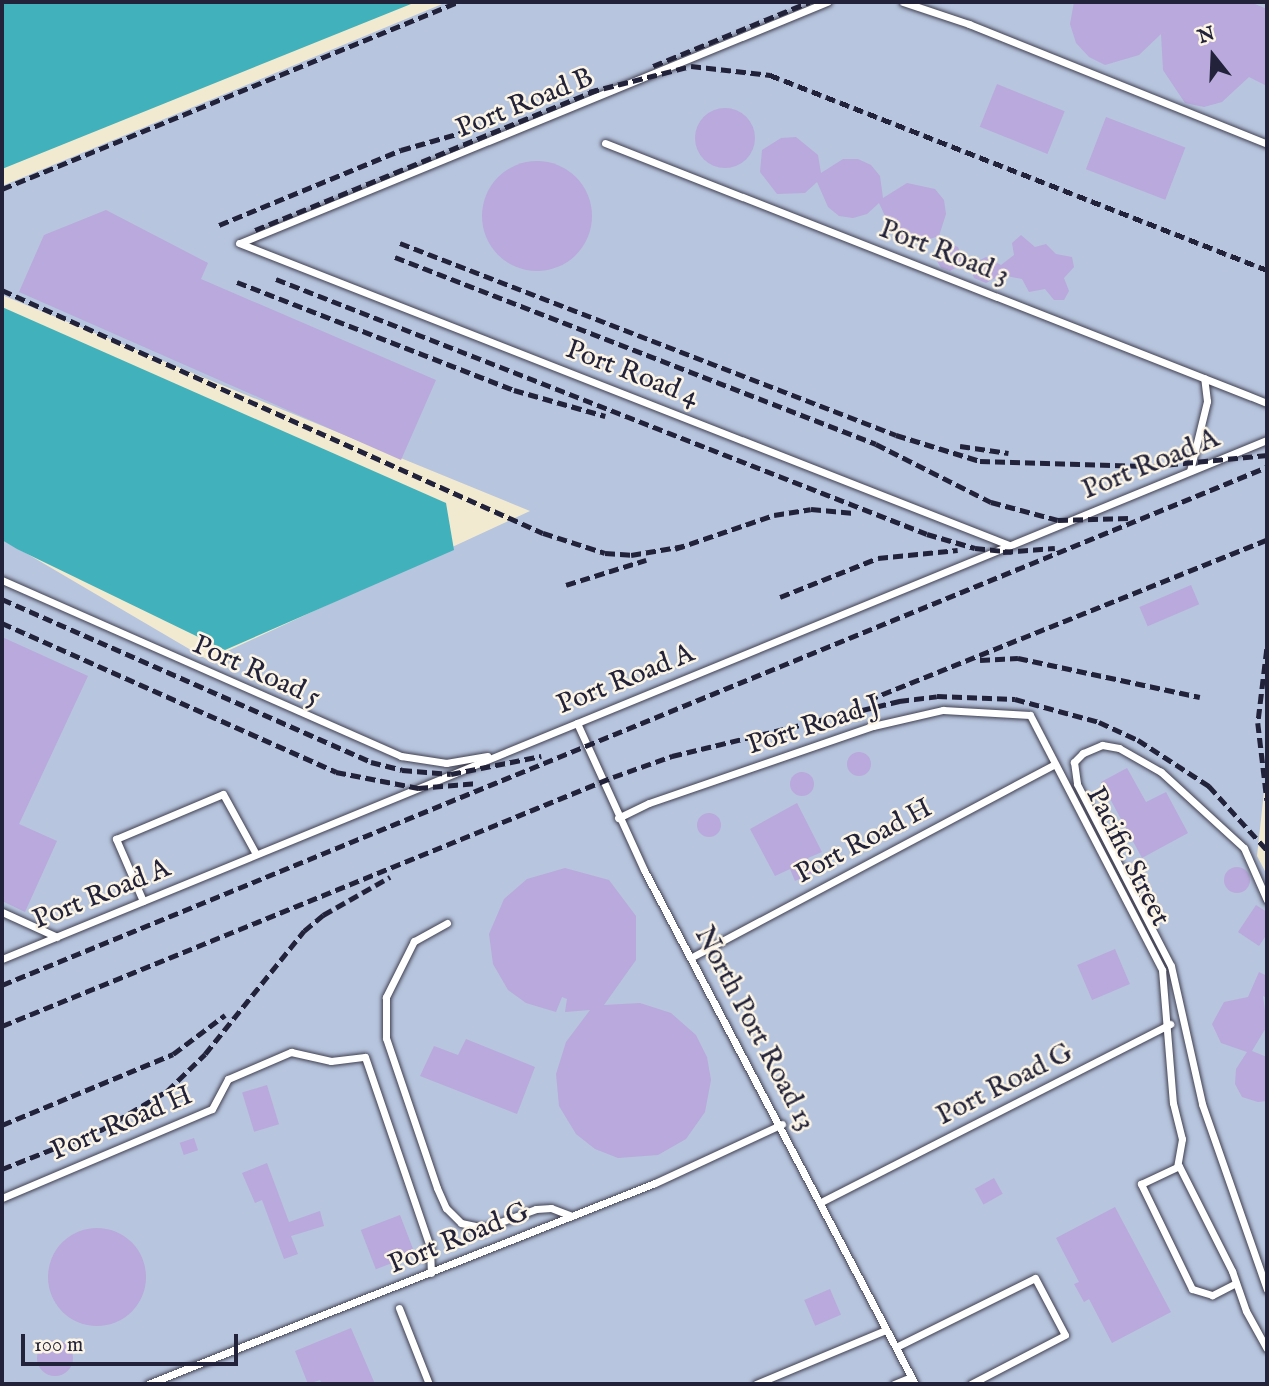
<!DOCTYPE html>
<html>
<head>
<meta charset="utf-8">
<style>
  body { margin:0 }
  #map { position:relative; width:1269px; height:1386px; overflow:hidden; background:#f1ead0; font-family:"IM FELL English",serif }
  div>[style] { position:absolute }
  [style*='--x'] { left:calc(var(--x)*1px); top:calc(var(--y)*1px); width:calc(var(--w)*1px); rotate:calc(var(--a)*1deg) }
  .industrial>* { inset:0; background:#b7c5de }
  .water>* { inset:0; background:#41b1bb }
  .building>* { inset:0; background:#b9a9dc; transform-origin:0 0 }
  .round { border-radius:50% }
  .roads { filter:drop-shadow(0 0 2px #414051) drop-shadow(0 0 2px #414051) }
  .lane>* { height:7px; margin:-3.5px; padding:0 3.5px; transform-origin:3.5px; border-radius:3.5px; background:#fff }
  .rail>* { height:4.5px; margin-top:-2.25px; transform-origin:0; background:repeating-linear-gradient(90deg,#22223b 0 10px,transparent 0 15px) }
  span { translate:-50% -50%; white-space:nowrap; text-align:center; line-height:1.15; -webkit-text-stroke:5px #fcf5e5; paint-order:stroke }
  .street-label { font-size:28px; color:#22223b }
  .frame { position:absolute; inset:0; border:4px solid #22223b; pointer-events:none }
  .north { position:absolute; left:1178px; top:21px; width:70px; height:70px; -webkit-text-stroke:5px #fcf5e5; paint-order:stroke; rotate:342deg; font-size:19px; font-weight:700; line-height:28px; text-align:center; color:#22223b }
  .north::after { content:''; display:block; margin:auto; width:24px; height:32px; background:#22223b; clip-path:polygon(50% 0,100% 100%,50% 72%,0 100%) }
  .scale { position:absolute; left:21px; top:1334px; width:217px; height:32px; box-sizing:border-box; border:4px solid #22223b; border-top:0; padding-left:9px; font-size:21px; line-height:24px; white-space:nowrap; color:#22223b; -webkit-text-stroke:5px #fcf5e5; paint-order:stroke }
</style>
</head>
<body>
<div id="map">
  <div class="industrial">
    <div style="clip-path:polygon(447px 2px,1267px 2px,1267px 764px,1257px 856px,1267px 875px,1267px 1384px,2px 1384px,2px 539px,208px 660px,530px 511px,2px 295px,2px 186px)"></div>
  </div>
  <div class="water">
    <div style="clip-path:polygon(2px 2px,416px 2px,2px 169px)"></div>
    <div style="clip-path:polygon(2px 307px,446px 503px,454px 550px,225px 650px,17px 549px,2px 540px)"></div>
  </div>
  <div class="building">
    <div style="clip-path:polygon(1074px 2px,1250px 2px,1267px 9px,1267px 86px,1249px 77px,1222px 102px,1204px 107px,1185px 103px,1163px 70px,1161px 34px,1139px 55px,1105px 65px,1089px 57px,1076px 43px,1070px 24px)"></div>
    <div style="left:997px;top:84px;width:73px;height:46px;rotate:22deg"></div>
    <div class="round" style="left:695px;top:108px;width:60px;height:60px"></div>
    <div style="left:1106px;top:117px;width:85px;height:56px;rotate:21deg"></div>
    <div style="clip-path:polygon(796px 137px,818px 155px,821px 173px,843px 159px,858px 159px,871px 165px,880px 176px,883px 198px,907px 183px,935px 189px,944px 200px,946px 214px,939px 236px,917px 243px,903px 240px,892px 231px,879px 203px,867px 214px,853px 218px,839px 216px,828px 207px,817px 182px,805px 193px,777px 194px,760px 172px,762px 150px,781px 138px)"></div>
    <div class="round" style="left:482px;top:161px;width:110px;height:110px"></div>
    <div style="clip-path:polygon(106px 210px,208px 263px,201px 279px,436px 380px,401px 460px,19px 292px,44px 235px)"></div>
    <div style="clip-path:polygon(1021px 235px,1035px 247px,1046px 244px,1056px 254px,1072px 257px,1074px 267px,1064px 278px,1069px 291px,1064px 300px,1054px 300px,1045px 289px,1029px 292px,1022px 279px,1001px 275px,986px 283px,974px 278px,970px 265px,986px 257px,1001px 265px,1014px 255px,1012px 243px)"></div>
    <div style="clip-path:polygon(938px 240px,958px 247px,964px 263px,950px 271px,941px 268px,935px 257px)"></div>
    <div style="left:1191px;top:585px;width:21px;height:56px;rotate:67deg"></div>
    <div style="clip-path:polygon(2px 637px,88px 676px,19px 824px,57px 841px,25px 912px,2px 901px)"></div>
    <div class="round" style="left:847px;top:752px;width:24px;height:24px"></div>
    <div style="clip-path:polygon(1127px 768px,1146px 802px,1166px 792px,1188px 833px,1142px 858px,1101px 782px)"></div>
    <div class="round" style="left:790px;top:772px;width:24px;height:24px"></div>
    <div style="clip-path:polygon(797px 803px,822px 852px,808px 858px,815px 872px,795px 881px,790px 869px,775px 876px,750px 829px)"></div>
    <div class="round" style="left:697px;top:813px;width:24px;height:24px"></div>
    <div class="round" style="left:1224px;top:867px;width:26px;height:26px"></div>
    <div style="clip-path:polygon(565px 868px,609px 880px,636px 916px,636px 960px,604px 1005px,640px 1003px,671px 1013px,696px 1035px,707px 1057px,711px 1080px,705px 1112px,686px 1139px,658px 1155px,618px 1158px,595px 1149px,576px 1134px,559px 1106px,556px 1074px,566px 1042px,590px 1010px,565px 1012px,567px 999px,562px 997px,556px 1012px,526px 1003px,508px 990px,493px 964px,489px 934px,504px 899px,527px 879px)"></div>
    <div style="clip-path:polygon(1256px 905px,1267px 912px,1267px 934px,1259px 946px,1238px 932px)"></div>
    <div style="left:1115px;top:949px;width:38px;height:41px;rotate:67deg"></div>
    <div style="clip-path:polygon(1259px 972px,1267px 976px,1267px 998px,1263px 996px,1267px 1026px,1252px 1051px,1267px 1057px,1267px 1101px,1258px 1102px,1242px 1097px,1235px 1084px,1236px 1069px,1247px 1052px,1221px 1043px,1212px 1024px,1224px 1002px,1248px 997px)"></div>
    <div style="clip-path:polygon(466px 1039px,535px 1067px,517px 1114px,420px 1076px,434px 1046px,458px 1055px)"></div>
    <div style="left:267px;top:1085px;width:41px;height:26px;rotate:73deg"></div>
    <div style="left:194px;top:1138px;width:13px;height:15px;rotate:72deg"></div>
    <div style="clip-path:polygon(267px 1163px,289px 1222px,320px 1211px,324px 1226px,291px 1236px,298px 1254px,284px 1259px,262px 1200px,255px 1203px,242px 1173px)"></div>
    <div style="left:994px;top:1178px;width:18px;height:22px;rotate:61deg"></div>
    <div style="clip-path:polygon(1115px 1207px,1171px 1312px,1112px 1343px,1089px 1299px,1084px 1302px,1074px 1284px,1079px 1282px,1056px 1238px)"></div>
    <div style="left:400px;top:1215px;width:42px;height:42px;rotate:69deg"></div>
    <div class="round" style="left:48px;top:1228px;width:98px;height:98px"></div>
    <div style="left:830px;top:1289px;width:28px;height:28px;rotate:67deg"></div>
    <div style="clip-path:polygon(351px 1328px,375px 1384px,322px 1384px,320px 1380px,308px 1384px,295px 1351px)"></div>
    <div class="round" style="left:37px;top:1340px;width:36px;height:36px"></div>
  </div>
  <div class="roads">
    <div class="lane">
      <div style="--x:903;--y:2;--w:70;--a:18.4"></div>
      <div style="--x:969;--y:24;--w:321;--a:21.9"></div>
      <div style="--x:605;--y:143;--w:711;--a:21.44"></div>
      <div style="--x:239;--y:243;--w:827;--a:21.42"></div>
      <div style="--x:240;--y:243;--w:635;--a:-22.32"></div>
      <div style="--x:1190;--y:471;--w:72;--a:-76.3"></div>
      <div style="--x:1207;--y:401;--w:23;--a:-97"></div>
      <div style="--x:2;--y:580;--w:436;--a:23.8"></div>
      <div style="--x:401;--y:756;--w:46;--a:8.8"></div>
      <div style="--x:446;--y:763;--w:42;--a:-9.7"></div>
      <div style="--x:577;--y:723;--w:162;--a:65.5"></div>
      <div style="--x:644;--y:870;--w:581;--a:62.2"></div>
      <div style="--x:618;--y:818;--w:34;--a:-26"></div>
      <div style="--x:649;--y:803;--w:237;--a:-19"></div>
      <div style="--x:873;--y:726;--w:72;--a:-12.9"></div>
      <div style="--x:943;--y:710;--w:87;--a:3.3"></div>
      <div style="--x:1030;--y:715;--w:287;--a:62.6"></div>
      <div style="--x:1162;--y:970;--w:133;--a:85.3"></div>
      <div style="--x:1173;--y:1103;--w:37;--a:76"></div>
      <div style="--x:1182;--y:1139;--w:27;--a:100"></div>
      <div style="--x:1267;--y:900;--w:57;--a:-113.9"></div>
      <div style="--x:1244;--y:848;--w:113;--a:-137.5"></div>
      <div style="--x:1161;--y:772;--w:48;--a:-150.3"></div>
      <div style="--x:1119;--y:748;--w:17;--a:-170"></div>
      <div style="--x:1102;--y:745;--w:21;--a:157"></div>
      <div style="--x:1083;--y:753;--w:13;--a:135"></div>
      <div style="--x:1074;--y:762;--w:22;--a:82"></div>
      <div style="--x:1077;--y:784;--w:205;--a:62.7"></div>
      <div style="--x:1171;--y:966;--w:141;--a:77.3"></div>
      <div style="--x:1202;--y:1104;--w:197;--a:70.7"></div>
      <div style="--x:143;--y:901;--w:68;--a:-113.5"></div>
      <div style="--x:116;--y:839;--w:116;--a:-22.8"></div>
      <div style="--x:223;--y:794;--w:68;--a:61.2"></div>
      <div style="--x:2;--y:912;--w:60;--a:24.4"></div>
      <div style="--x:447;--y:923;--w:38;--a:151"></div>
      <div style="--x:414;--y:941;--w:63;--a:116.6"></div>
      <div style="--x:386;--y:997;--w:41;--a:90"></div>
      <div style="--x:386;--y:1038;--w:158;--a:71.2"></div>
      <div style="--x:437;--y:1188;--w:22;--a:66"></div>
      <div style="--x:446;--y:1208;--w:21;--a:45"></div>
      <div style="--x:461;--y:1223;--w:24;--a:12"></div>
      <div style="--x:484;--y:1228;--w:55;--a:-20.1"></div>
      <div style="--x:536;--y:1209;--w:15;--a:-4"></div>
      <div style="--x:551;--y:1208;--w:22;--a:21"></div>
      <div style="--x:692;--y:957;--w:411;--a:-28"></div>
      <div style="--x:2;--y:959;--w:1367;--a:-22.31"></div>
      <div style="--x:2;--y:1198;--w:228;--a:-23"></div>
      <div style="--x:212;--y:1109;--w:34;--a:-62"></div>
      <div style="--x:228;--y:1079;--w:69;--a:-23.2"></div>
      <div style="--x:291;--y:1052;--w:41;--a:12.7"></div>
      <div style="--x:331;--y:1061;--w:34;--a:-7"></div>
      <div style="--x:365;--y:1057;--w:201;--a:71.1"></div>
      <div style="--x:430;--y:1247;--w:26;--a:88"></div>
      <div style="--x:821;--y:1202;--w:392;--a:-27"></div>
      <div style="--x:1236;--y:1283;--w:27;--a:153"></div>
      <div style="--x:1212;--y:1295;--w:21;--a:-163"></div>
      <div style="--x:1192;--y:1289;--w:117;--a:-115.9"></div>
      <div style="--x:1141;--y:1184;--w:42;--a:-25.3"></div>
      <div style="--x:1179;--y:1166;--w:118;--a:63.2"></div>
      <div style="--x:1232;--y:1271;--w:42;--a:70.7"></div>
      <div style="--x:1246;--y:1311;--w:43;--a:61.1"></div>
      <div style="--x:399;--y:1308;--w:82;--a:68.5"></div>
      <div style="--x:896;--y:1347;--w:155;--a:-26.4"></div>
      <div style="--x:1035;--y:1278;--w:64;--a:62.2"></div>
      <div style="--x:1065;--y:1335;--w:106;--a:152.5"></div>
      <div style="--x:148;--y:1384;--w:545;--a:-21.63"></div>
      <div style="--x:655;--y:1183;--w:140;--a:-24.9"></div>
      <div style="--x:756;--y:1384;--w:141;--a:-22.6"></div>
      <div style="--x:894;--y:1384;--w:18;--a:-22"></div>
    </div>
  </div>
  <div class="rail">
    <div style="--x:653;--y:66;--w:169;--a:-22.3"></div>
    <div style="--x:589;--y:92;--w:105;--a:-14.3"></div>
    <div style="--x:691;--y:66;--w:80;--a:6.5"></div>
    <div style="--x:770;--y:75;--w:534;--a:21.42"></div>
    <div style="--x:2;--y:189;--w:494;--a:-22.3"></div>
    <div style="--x:219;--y:225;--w:197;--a:-22.4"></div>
    <div style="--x:401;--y:150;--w:91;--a:-16"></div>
    <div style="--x:255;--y:230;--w:371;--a:-22.3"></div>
    <div style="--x:400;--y:243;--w:532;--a:21.16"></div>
    <div style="--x:896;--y:435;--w:88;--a:17.2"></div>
    <div style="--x:980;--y:461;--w:173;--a:1.7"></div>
    <div style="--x:1153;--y:466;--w:115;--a:-5.5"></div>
    <div style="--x:395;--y:257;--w:516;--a:21.24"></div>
    <div style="--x:876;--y:444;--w:129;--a:26.8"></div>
    <div style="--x:991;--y:502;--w:69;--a:15"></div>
    <div style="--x:1058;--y:520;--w:71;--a:-1.6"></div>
    <div style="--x:276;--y:279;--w:699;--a:21.39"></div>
    <div style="--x:927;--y:534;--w:50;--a:16.3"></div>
    <div style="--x:975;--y:548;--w:37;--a:6"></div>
    <div style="--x:237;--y:282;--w:297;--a:21.3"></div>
    <div style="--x:514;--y:390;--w:95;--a:15.9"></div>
    <div style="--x:2;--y:290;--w:593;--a:24.19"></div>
    <div style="--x:543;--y:533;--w:65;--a:17.9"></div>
    <div style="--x:605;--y:553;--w:26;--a:4"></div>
    <div style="--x:631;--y:555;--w:54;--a:-9.6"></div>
    <div style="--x:960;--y:446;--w:49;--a:8.3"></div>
    <div style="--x:675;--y:549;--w:105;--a:-19"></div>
    <div style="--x:774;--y:515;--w:37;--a:-9"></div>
    <div style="--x:811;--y:509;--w:43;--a:5.3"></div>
    <div style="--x:1003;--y:552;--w:52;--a:-4.4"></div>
    <div style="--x:566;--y:585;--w:84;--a:-17.4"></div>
    <div style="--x:780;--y:597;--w:105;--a:-21.7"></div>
    <div style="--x:878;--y:558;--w:80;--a:-5.7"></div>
    <div style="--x:2;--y:599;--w:403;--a:23.8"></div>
    <div style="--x:371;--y:762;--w:32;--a:14"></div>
    <div style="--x:402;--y:770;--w:49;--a:4.7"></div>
    <div style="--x:451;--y:774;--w:92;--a:-11.3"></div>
    <div style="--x:2;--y:623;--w:366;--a:24"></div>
    <div style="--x:336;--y:772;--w:84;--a:11"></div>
    <div style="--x:418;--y:788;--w:60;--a:-4.8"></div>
    <div style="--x:1267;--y:649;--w:75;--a:96.9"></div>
    <div style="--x:1258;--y:723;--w:78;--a:83.3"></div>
    <div style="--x:980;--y:660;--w:38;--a:-3"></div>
    <div style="--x:1018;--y:658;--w:186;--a:12.1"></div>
    <div style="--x:868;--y:700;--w:430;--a:-21.9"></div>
    <div style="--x:2;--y:985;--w:1367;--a:-22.27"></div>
    <div style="--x:2;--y:1026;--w:660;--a:-22.17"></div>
    <div style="--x:613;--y:777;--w:63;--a:-19.6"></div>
    <div style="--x:672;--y:756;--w:234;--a:-13.6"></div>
    <div style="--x:899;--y:701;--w:38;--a:-7"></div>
    <div style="--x:937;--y:696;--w:78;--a:2.2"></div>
    <div style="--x:1015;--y:699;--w:87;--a:15.3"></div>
    <div style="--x:1099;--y:722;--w:43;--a:24.8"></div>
    <div style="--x:1138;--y:740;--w:85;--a:32.9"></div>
    <div style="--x:1209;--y:786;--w:86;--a:47.8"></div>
    <div style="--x:2;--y:1125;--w:185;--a:-22.5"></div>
    <div style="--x:173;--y:1054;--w:65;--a:-36.9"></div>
    <div style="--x:2;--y:1169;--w:109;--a:-21.6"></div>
    <div style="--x:103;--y:1129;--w:74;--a:-30.7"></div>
    <div style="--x:167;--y:1091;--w:53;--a:-44.2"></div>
    <div style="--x:205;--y:1054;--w:158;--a:-51.2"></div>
    <div style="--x:304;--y:931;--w:25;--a:-40"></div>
    <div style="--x:323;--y:915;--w:77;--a:-29.6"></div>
  </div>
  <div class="street-label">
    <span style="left:525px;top:104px;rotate:-22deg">Port Road B</span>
    <span style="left:944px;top:253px;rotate:21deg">Port Road 3</span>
    <span style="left:632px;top:374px;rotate:21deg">Port Road 4</span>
    <span style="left:1151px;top:465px;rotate:-22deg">Port Road A</span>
    <span style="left:256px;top:672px;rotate:24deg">Port Road 5</span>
    <span style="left:626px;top:680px;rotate:-22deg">Port Road A</span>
    <span style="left:814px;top:726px;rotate:-18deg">Port Road J</span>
    <span style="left:864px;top:842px;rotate:-28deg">Port Road H</span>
    <span style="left:1127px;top:857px;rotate:63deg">Pacific Street</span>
    <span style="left:102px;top:895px;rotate:-22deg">Port Road A</span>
    <span style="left:754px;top:1029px;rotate:62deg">North Port Road 13</span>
    <span style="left:1005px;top:1085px;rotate:-27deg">Port Road G</span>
    <span style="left:122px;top:1124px;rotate:-23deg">Port Road H</span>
    <span style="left:459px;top:1239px;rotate:-22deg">Port Road G</span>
  </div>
  <div class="frame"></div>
  <div class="north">N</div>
  <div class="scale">100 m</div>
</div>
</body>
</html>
